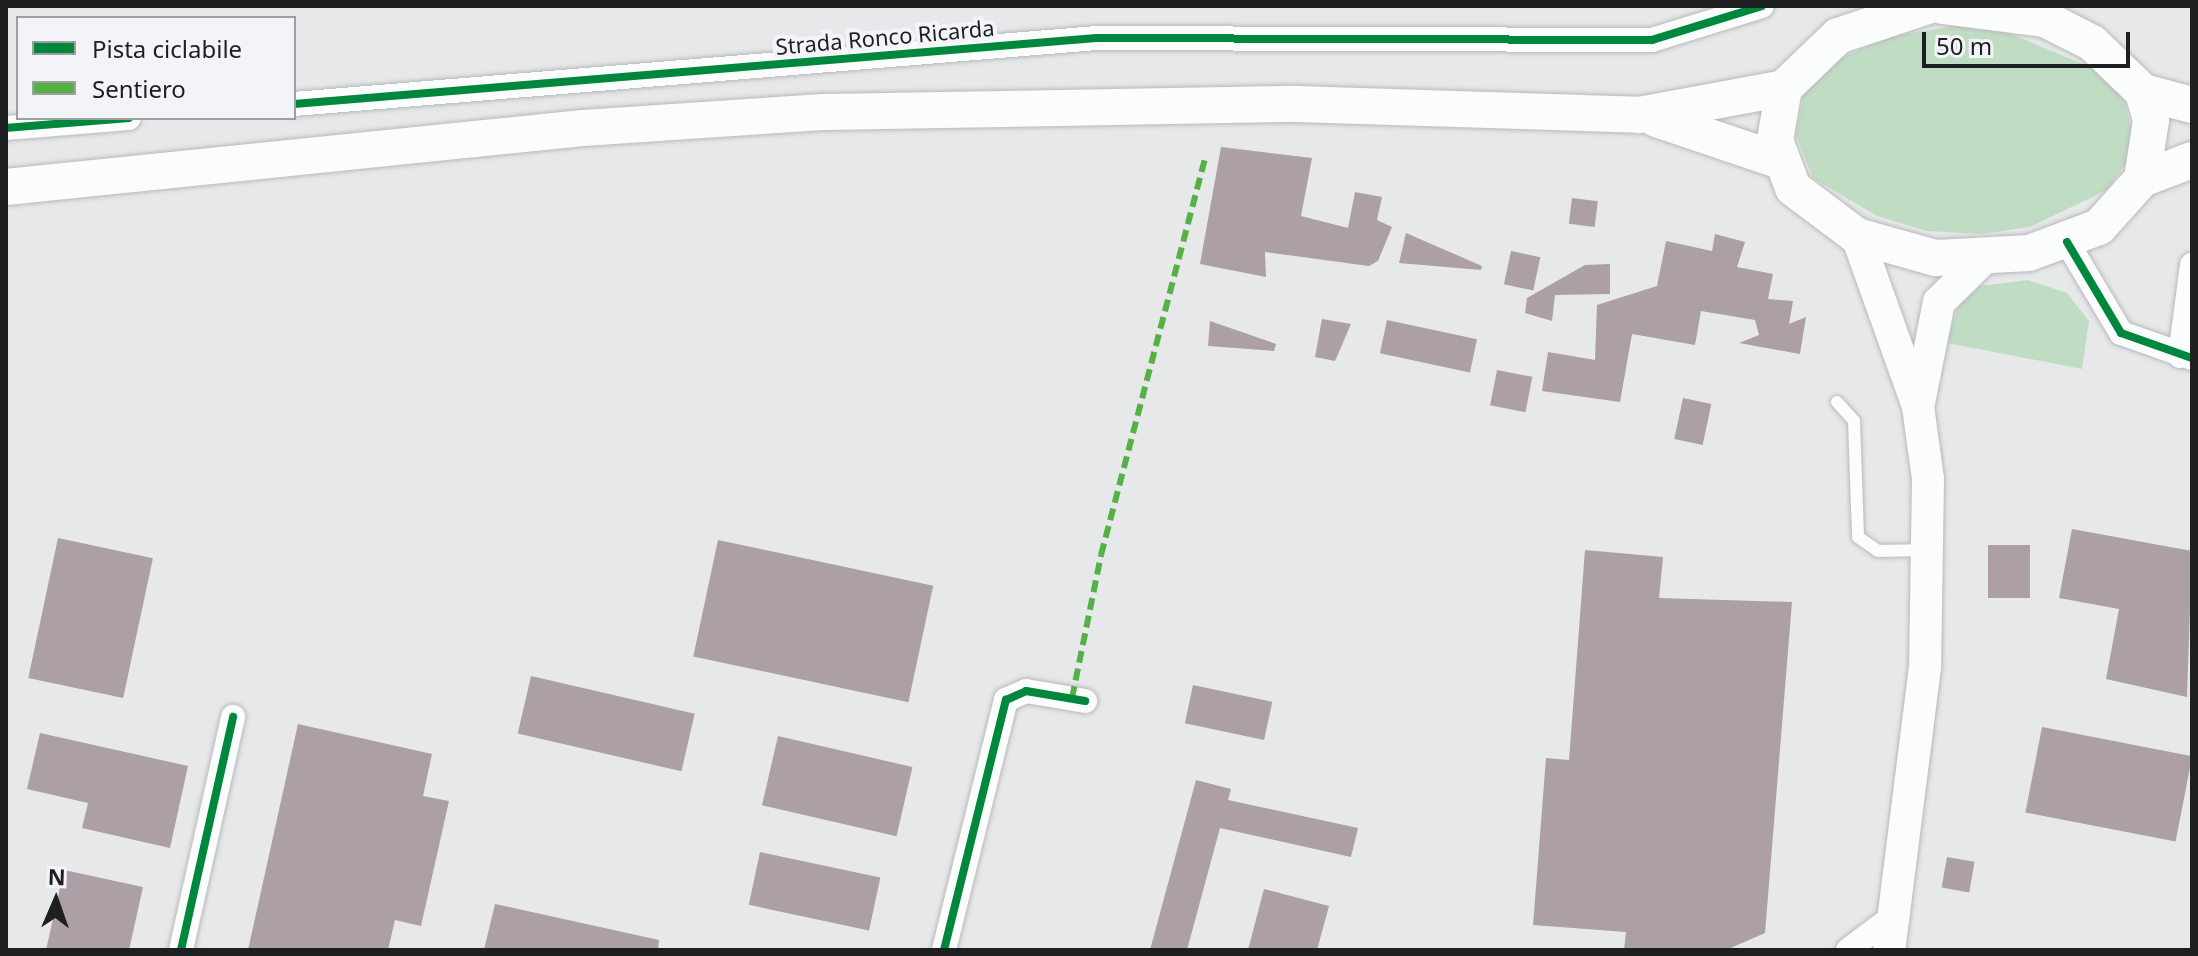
<!DOCTYPE html>
<html>
<head>
<meta charset="utf-8">
<style>
  body { margin:0 }
  #map { position:relative; width:2198px; height:956px; overflow:hidden; background:#e7e8ea; font-family:"Noto Sans",sans-serif }
  div>[style] { position:absolute }
  [style*='--x'] { left:calc(var(--x)*1px); top:calc(var(--y)*1px); width:calc(var(--w)*1px); rotate:calc(var(--a)*1deg) }
  .green>* { inset:0; background:#c0ddc4 }
  .building>* { inset:0; background:#ac9fa6; transform-origin:0 0 }
  .roads { filter:drop-shadow(0 0 2px #b8b9ba) drop-shadow(0 0 2px #b8b9ba) }
  .lane>* { height:12px; margin:-6px; padding:0 6px; transform-origin:6px; border-radius:6px; background:#fbfcfc }
  .street>* { height:24px; margin:-12px; padding:0 12px; transform-origin:12px; border-radius:12px; background:#fbfcfc }
  .secondary>* { height:32px; margin:-16px; padding:0 16px; transform-origin:16px; border-radius:16px; background:#fbfcfc }
  .primary>* { height:36px; margin:-18px; padding:0 18px; transform-origin:18px; border-radius:18px; background:#fbfcfc }
  .quiet>* { height:6px; margin-top:-3px; transform-origin:0; background:repeating-linear-gradient(90deg,#55b145 0 12px,transparent 0 18px) }
  .cycleway>* { height:8px; margin:-4px; padding:0 4px; transform-origin:4px; border-radius:4px; background:#00873e }
  span { translate:-50% -50%; white-space:nowrap; text-align:center; line-height:1.15; -webkit-text-stroke:8px #f3f4f8; paint-order:stroke }
  .street-label { font-size:22px; color:#1e1f20 }
  .frame { position:absolute; inset:0; border:8px solid #1e1f20; pointer-events:none }
  .legend { position:absolute; left:16px; top:16px; width:280px; height:104px; box-sizing:border-box; background:#f3f4f8; border:2px solid #9e9fa2; margin:0; padding:10px 14px; list-style:none; font-size:24px; color:#1e1f20 }
  .legend li { display:flex; align-items:center; gap:16px; height:40px }
  .legend b { width:40px; border:2px solid #9e9fa2 }
  .north { position:absolute; left:16px; top:860px; width:80px; height:80px; -webkit-text-stroke:6px #f3f4f8; paint-order:stroke; rotate:2deg; font-size:22px; font-weight:700; line-height:32px; text-align:center; color:#1e1f20 }
  .north::after { content:''; display:block; margin:auto; width:28px; height:36px; background:#1e1f20; clip-path:polygon(50% 0,100% 100%,50% 72%,0 100%) }
  .scale { position:absolute; left:1922px; top:32px; width:208px; height:36px; box-sizing:border-box; border:4px solid #1e1f20; border-top:0; padding-left:10px; font-size:24px; line-height:28px; white-space:nowrap; color:#1e1f20; -webkit-text-stroke:6px #f3f4f8; paint-order:stroke }
</style>
</head>
<body>
<div id="map">
  <div class="green">
    <div style="clip-path:polygon(1955px 26px,2006px 32px,2100px 71px,2123px 97px,2132px 131px,2126px 163px,2107px 190px,2030px 227px,1981px 234px,1927px 231px,1877px 216px,1813px 178px,1796px 135px,1804px 94px,1836px 60px,1893px 36px)"></div>
    <div style="clip-path:polygon(2028px 280px,2067px 293px,2089px 321px,2082px 369px,1947px 343px,1959px 304px,1980px 286px)"></div>
  </div>
  <div class="building">
    <div style="clip-path:polygon(1221px 147px,1312px 158px,1301px 216px,1348px 228px,1355px 192px,1382px 197px,1377px 220px,1392px 227px,1378px 261px,1369px 266px,1265px 252px,1266px 277px,1200px 264px)"></div>
    <div style="left:1572px;top:198px;width:26px;height:26px;rotate:7deg"></div>
    <div style="clip-path:polygon(1406px 233px,1482px 266px,1481px 270px,1399px 263px)"></div>
    <div style="clip-path:polygon(1715px 234px,1745px 242px,1737px 267px,1773px 274px,1768px 299px,1793px 301px,1789px 324px,1806px 317px,1800px 354px,1739px 343px,1759px 335px,1755px 320px,1701px 311px,1695px 345px,1632px 334px,1620px 402px,1542px 391px,1548px 352px,1595px 360px,1597px 305px,1657px 286px,1666px 241px,1712px 251px)"></div>
    <div style="left:1511px;top:251px;width:30px;height:34px;rotate:12deg"></div>
    <div style="clip-path:polygon(1610px 264px,1610px 294px,1555px 295px,1552px 321px,1525px 313px,1527px 298px,1585px 265px)"></div>
    <div style="clip-path:polygon(1322px 319px,1351px 324px,1335px 361px,1315px 357px)"></div>
    <div style="left:1387px;top:320px;width:92px;height:34px;rotate:12deg"></div>
    <div style="clip-path:polygon(1210px 321px,1276px 344px,1274px 351px,1208px 346px)"></div>
    <div style="left:1497px;top:370px;width:36px;height:36px;rotate:11deg"></div>
    <div style="left:1683px;top:398px;width:29px;height:42px;rotate:12deg"></div>
    <div style="clip-path:polygon(2072px 529px,2192px 551px,2187px 697px,2106px 679px,2119px 609px,2059px 598px)"></div>
    <div style="left:58px;top:538px;width:97px;height:143px;rotate:12deg"></div>
    <div style="left:718px;top:540px;width:220px;height:119px;rotate:12deg"></div>
    <div style="left:1988px;top:545px;width:42px;height:53px"></div>
    <div style="clip-path:polygon(1585px 550px,1663px 557px,1659px 598px,1792px 602px,1765px 933px,1726px 950px,1624px 950px,1626px 932px,1533px 925px,1546px 758px,1569px 760px)"></div>
    <div style="left:531px;top:676px;width:168px;height:59px;rotate:13deg"></div>
    <div style="left:1193px;top:685px;width:81px;height:39px;rotate:12deg"></div>
    <div style="clip-path:polygon(298px 724px,432px 754px,423px 796px,449px 801px,421px 926px,395px 920px,388px 950px,248px 950px)"></div>
    <div style="left:2042px;top:727px;width:153px;height:87px;rotate:11deg"></div>
    <div style="clip-path:polygon(40px 733px,188px 766px,170px 848px,82px 828px,88px 803px,27px 789px)"></div>
    <div style="left:778px;top:736px;width:138px;height:71px;rotate:13deg"></div>
    <div style="clip-path:polygon(1196px 780px,1231px 789px,1228px 800px,1358px 828px,1351px 857px,1220px 828px,1187px 950px,1150px 950px)"></div>
    <div style="left:760px;top:852px;width:123px;height:54px;rotate:12deg"></div>
    <div style="left:1947px;top:857px;width:28px;height:31px;rotate:10deg"></div>
    <div style="clip-path:polygon(64px 870px,143px 887px,129px 950px,46px 950px)"></div>
    <div style="clip-path:polygon(1264px 889px,1329px 906px,1317px 950px,1248px 950px)"></div>
    <div style="clip-path:polygon(495px 904px,659px 940px,658px 950px,484px 950px)"></div>
  </div>
  <div class="roads">
    <div class="lane">
      <div style="--x:1837;--y:402;--w:25;--a:48"></div>
      <div style="--x:1854;--y:421;--w:116;--a:88"></div>
      <div style="--x:1858;--y:537;--w:24;--a:35"></div>
      <div style="--x:1878;--y:551;--w:49;--a:-1.2"></div>
    </div>
    <div class="street">
      <div style="--x:294;--y:104;--w:805;--a:-4.7"></div>
      <div style="--x:1096;--y:38;--w:556;--a:0.21"></div>
      <div style="--x:1652;--y:40;--w:115;--a:-17.2"></div>
      <div style="--x:6;--y:128;--w:123;--a:-4.6"></div>
      <div style="--x:2067;--y:242;--w:106;--a:59.3"></div>
      <div style="--x:2121;--y:333;--w:75;--a:19.4"></div>
      <div style="--x:2180;--y:356;--w:92;--a:-82.5"></div>
      <div style="--x:181;--y:950;--w:239;--a:-77.4"></div>
      <div style="--x:944;--y:950;--w:258;--a:-76.1"></div>
      <div style="--x:1006;--y:700;--w:22;--a:-24"></div>
      <div style="--x:1026;--y:691;--w:60;--a:9.6"></div>
      <div style="--x:1848;--y:950;--w:59;--a:-36.7"></div>
    </div>
    <div class="secondary">
      <div style="--x:1857;--y:236;--w:181;--a:70.3"></div>
      <div style="--x:1918;--y:406;--w:74;--a:82.2"></div>
      <div style="--x:1928;--y:479;--w:188;--a:90.9"></div>
      <div style="--x:1925;--y:667;--w:285;--a:97.2"></div>
      <div style="--x:1919;--y:403;--w:103;--a:-78.8"></div>
      <div style="--x:1939;--y:302;--w:63;--a:-44.4"></div>
    </div>
    <div class="primary">
      <div style="--x:1928;--y:6;--w:95;--a:161.6"></div>
      <div style="--x:1838;--y:36;--w:75;--a:136.1"></div>
      <div style="--x:1784;--y:88;--w:53;--a:99.8"></div>
      <div style="--x:1775;--y:140;--w:51;--a:69.4"></div>
      <div style="--x:1793;--y:188;--w:80;--a:36.9"></div>
      <div style="--x:1857;--y:236;--w:82;--a:15.6"></div>
      <div style="--x:1936;--y:258;--w:93;--a:-3.1"></div>
      <div style="--x:2029;--y:253;--w:75;--a:-20.4"></div>
      <div style="--x:2099;--y:227;--w:64;--a:-48.1"></div>
      <div style="--x:2142;--y:179;--w:60;--a:-81.3"></div>
      <div style="--x:2151;--y:120;--w:29;--a:-106"></div>
      <div style="--x:2143;--y:92;--w:71;--a:-136.1"></div>
      <div style="--x:2092;--y:43;--w:53;--a:-152.9"></div>
      <div style="--x:2045;--y:19;--w:103;--a:-172.7"></div>
      <div style="--x:2143;--y:92;--w:51;--a:14.9"></div>
      <div style="--x:1656;--y:119;--w:129;--a:18.6"></div>
      <div style="--x:2142;--y:179;--w:53;--a:-20.8"></div>
      <div style="--x:6;--y:187;--w:580;--a:-5.84"></div>
      <div style="--x:583;--y:128;--w:244;--a:-3.8"></div>
      <div style="--x:826;--y:112;--w:470;--a:-1"></div>
      <div style="--x:1296;--y:104;--w:343;--a:1.8"></div>
      <div style="--x:1639;--y:115;--w:147;--a:-10.5"></div>
    </div>
  </div>
  <div class="quiet">
    <div style="--x:1072;--y:698;--w:146;--a:-78.5"></div>
    <div style="--x:1101;--y:555;--w:413;--a:-75.3"></div>
  </div>
  <div class="cycleway">
    <div style="--x:294;--y:104;--w:805;--a:-4.7"></div>
    <div style="--x:1096;--y:38;--w:556;--a:0.21"></div>
    <div style="--x:1652;--y:40;--w:115;--a:-17.2"></div>
    <div style="--x:6;--y:128;--w:123;--a:-4.6"></div>
    <div style="--x:2067;--y:242;--w:106;--a:59.3"></div>
    <div style="--x:2121;--y:333;--w:75;--a:19.4"></div>
    <div style="--x:181;--y:950;--w:239;--a:-77.4"></div>
    <div style="--x:944;--y:950;--w:258;--a:-76.1"></div>
    <div style="--x:1006;--y:700;--w:22;--a:-24"></div>
    <div style="--x:1026;--y:691;--w:60;--a:9.6"></div>
  </div>
  <div class="street-label">
    <span style="left:885px;top:37px;rotate:-5deg">Strada Ronco Ricarda</span>
  </div>
  <div class="frame"></div>
  <ul class="legend">
  <li><b style="height:10px;background:#00873e"></b>Pista ciclabile</li>
  <li><b style="height:10px;background:#55b145"></b>Sentiero</li>
  </ul>
  <div class="north">N</div>
  <div class="scale">50 m</div>
</div>
</body>
</html>
